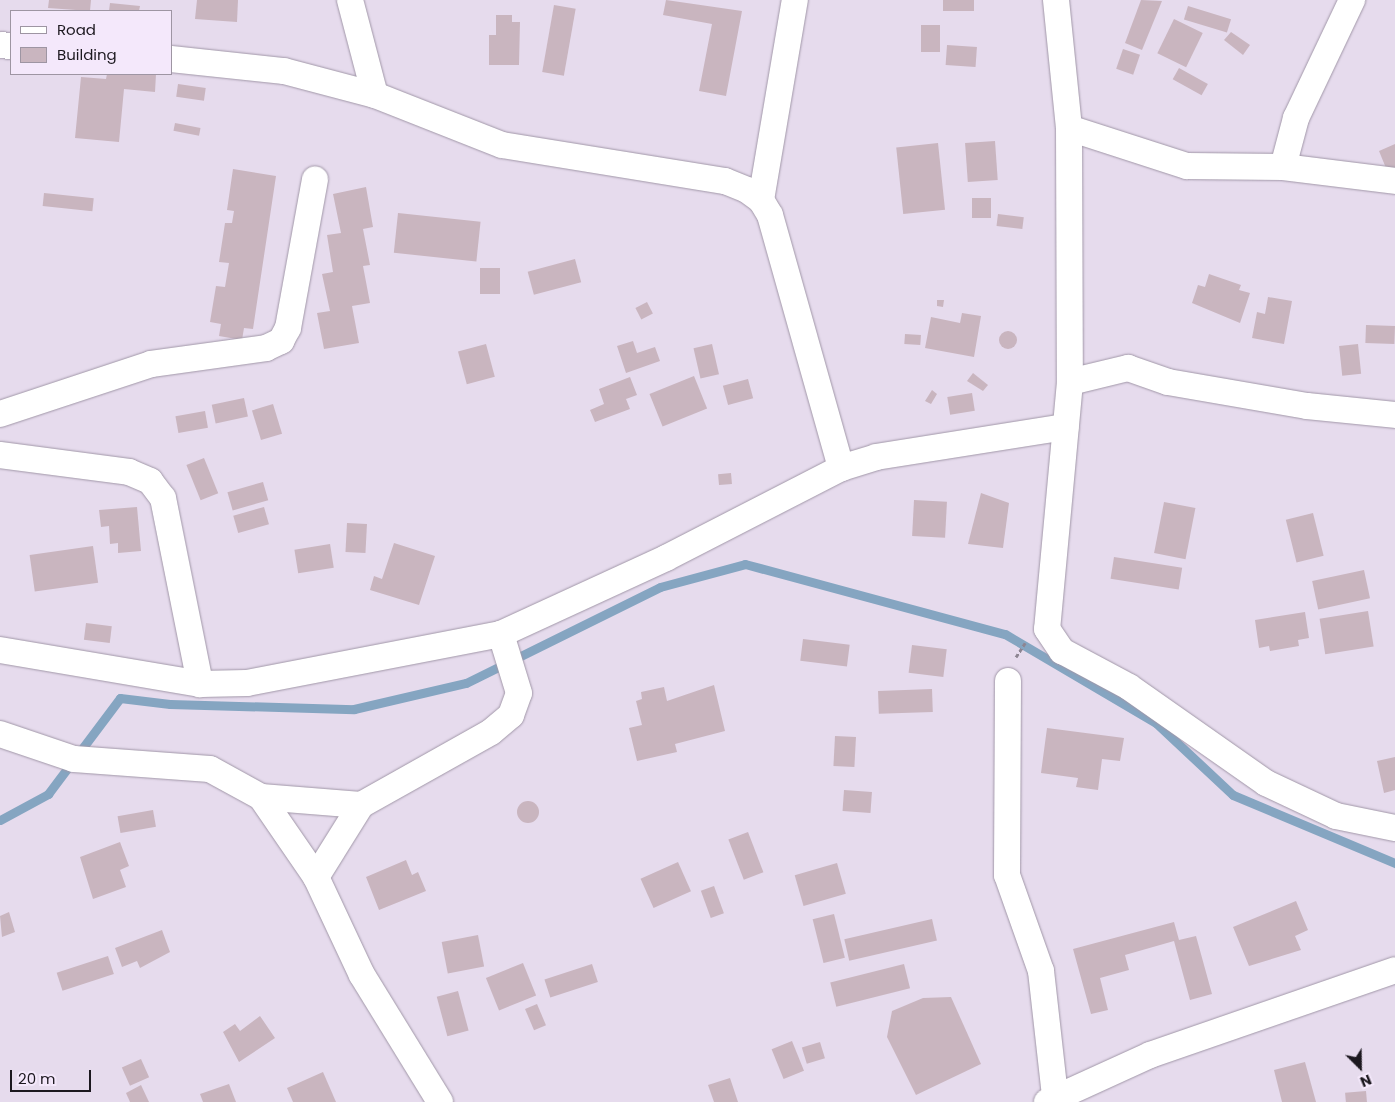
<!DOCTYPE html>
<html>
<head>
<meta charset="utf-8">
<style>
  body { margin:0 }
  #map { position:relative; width:1395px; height:1102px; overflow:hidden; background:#e6dbed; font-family:Poppins,sans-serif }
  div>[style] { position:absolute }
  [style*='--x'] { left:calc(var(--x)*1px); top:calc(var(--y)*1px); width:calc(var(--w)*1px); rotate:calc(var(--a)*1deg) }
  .stream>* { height:9px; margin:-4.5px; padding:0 4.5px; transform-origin:4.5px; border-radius:4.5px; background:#85a5c1 }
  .building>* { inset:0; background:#c9b5bf; transform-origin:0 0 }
  .round { border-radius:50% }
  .path>* { height:3px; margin-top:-1.5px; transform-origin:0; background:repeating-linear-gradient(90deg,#8d8592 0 4px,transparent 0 6.5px) }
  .roads { filter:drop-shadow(0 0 1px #a197a8) drop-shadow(0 0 1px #a197a8) }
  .minor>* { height:26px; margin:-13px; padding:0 13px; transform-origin:13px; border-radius:13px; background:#fff }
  span { translate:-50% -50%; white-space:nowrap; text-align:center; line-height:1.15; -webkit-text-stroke:4px #f4e8fb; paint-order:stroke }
  .legend { position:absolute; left:10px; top:10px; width:162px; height:65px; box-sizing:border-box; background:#f4e8fb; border:1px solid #9e95a3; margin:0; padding:6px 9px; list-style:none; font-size:15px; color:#1c181f }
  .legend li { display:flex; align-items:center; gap:10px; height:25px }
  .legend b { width:25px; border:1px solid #9e95a3 }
  .north { position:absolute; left:1335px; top:1042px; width:50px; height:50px; -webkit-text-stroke:4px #f4e8fb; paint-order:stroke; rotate:157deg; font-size:14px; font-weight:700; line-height:20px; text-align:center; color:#1c181f }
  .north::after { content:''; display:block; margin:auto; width:18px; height:22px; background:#1c181f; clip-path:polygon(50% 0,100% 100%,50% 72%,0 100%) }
  .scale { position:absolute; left:10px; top:1070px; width:81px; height:22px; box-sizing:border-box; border:2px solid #1c181f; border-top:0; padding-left:6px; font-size:15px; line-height:18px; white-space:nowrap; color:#1c181f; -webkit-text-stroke:4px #f4e8fb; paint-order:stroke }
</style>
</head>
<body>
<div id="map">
  <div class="stream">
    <div style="--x:0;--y:820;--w:55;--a:-28.4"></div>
    <div style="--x:48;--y:794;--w:120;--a:-53.1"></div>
    <div style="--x:120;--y:698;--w:50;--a:6.8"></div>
    <div style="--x:170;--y:704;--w:184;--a:1.6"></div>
    <div style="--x:354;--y:709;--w:115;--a:-13.1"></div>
    <div style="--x:466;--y:683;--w:216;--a:-26.3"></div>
    <div style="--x:660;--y:587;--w:88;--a:-15.1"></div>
    <div style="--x:745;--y:564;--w:269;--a:15.1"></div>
    <div style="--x:1005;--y:634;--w:175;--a:30.5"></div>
    <div style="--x:1156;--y:723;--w:105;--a:43.1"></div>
    <div style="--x:1233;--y:795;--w:176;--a:22.8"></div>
  </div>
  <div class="building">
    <div style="clip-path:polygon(49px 0,91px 0,90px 11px,48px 8px)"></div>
    <div style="clip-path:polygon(197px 0,238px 0,237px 22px,195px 19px)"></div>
    <div style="clip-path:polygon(666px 0,742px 11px,726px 96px,699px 91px,712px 24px,663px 15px)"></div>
    <div style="left:943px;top:0;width:31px;height:11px"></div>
    <div style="clip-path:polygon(1141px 0,1162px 1px,1142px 50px,1125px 43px)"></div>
    <div style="clip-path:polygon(110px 3px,140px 6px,139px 11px,109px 11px)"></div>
    <div style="left:554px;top:5px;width:22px;height:68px;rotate:10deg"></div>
    <div style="left:1188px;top:6px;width:45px;height:14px;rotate:17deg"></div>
    <div style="clip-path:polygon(496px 15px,512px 15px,512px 22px,520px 22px,519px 65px,489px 65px,489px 35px,496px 35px)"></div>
    <div style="left:1174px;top:19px;width:32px;height:38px;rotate:26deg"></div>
    <div style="left:921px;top:25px;width:19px;height:27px"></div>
    <div style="clip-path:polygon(1231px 32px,1250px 45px,1243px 55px,1224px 40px)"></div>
    <div style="left:947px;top:45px;width:30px;height:20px;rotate:4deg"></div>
    <div style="left:1123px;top:49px;width:18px;height:21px;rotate:19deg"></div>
    <div style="left:1179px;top:68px;width:33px;height:13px;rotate:29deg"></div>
    <div style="clip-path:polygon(107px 74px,156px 74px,155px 92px,124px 89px,119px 142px,75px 138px,81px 77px,106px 79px)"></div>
    <div style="left:178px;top:84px;width:28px;height:13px;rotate:8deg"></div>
    <div style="left:175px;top:123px;width:26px;height:8px;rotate:11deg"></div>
    <div style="left:995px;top:141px;width:39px;height:30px;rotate:86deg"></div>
    <div style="left:938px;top:143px;width:67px;height:42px;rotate:84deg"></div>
    <div style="clip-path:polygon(1395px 144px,1395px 170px,1388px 173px,1379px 151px)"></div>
    <div style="clip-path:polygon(233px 169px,276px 176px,253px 329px,244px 328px,242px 340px,219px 336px,221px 324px,210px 322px,216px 286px,225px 287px,229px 263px,219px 262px,225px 223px,232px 223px,234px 211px,227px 210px)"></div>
    <div style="clip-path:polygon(366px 187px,373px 227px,363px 229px,370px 265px,363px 266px,370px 303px,352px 306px,359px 343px,324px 349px,317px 313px,330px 311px,322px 274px,333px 272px,327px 235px,341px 233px,333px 194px)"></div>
    <div style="left:44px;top:193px;width:50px;height:13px;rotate:6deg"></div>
    <div style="left:972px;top:198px;width:19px;height:20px"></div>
    <div style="left:398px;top:213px;width:83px;height:40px;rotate:6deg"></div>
    <div style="left:998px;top:214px;width:26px;height:12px;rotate:7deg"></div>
    <div style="left:575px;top:259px;width:24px;height:49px;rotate:75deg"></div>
    <div style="left:480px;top:268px;width:20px;height:26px"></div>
    <div style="clip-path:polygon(1209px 274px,1241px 285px,1239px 290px,1250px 293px,1240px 323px,1192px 303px,1198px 285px,1205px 287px)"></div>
    <div style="clip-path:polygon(1268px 297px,1292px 301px,1284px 344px,1252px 338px,1257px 312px,1265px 314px)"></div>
    <div style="clip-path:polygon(937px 300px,944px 300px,943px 307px,937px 306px)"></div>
    <div style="left:647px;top:302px;width:13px;height:13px;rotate:63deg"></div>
    <div style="clip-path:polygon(962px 313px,981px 316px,974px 357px,925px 348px,931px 317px,960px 323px)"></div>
    <div style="left:1366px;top:325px;width:29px;height:18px;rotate:2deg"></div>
    <div class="round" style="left:999px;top:331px;width:18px;height:18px"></div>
    <div style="left:905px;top:334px;width:16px;height:10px;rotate:4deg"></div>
    <div style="clip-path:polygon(633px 341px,637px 353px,655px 347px,660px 361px,626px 373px,617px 346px)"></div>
    <div style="left:486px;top:344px;width:34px;height:29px;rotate:75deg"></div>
    <div style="left:712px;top:344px;width:31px;height:19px;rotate:77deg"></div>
    <div style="left:1358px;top:344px;width:30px;height:19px;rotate:84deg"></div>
    <div style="clip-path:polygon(973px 373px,988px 385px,983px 391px,967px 381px)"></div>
    <div style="left:694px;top:376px;width:35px;height:48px;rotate:68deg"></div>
    <div style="clip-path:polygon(630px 377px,637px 395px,626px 399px,630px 409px,595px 422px,590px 410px,604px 404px,599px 389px)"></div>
    <div style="left:748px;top:379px;width:20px;height:26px;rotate:75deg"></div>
    <div style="clip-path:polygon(932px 390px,937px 394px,931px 404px,925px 401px)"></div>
    <div style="left:972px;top:393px;width:18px;height:25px;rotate:81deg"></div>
    <div style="left:244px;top:398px;width:19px;height:33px;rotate:78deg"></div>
    <div style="left:273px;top:404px;width:31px;height:22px;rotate:73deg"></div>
    <div style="left:205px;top:411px;width:17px;height:30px;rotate:80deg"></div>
    <div style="left:204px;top:458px;width:38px;height:19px;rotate:68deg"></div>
    <div style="left:731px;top:473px;width:11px;height:13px;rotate:85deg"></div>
    <div style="left:263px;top:482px;width:19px;height:37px;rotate:74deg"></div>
    <div style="clip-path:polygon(981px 493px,1009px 503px,1003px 548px,968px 544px)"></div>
    <div style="left:914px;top:500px;width:33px;height:36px;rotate:3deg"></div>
    <div style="left:1164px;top:502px;width:32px;height:52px;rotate:11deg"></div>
    <div style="clip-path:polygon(137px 507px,141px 551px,118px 553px,118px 543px,110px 544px,109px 526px,101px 527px,99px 510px)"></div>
    <div style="left:264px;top:507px;width:18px;height:32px;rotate:74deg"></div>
    <div style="left:1313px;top:513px;width:44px;height:28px;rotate:76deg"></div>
    <div style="left:347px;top:523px;width:20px;height:29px;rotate:3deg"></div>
    <div style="clip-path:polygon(394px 543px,435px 556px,419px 605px,370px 590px,374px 576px,382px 579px)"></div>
    <div style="left:330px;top:544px;width:24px;height:36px;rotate:81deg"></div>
    <div style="left:93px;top:546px;width:37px;height:64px;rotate:82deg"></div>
    <div style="left:1114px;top:557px;width:69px;height:22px;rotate:9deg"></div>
    <div style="left:1364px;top:570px;width:29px;height:53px;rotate:78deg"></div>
    <div style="left:1368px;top:611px;width:36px;height:49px;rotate:81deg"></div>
    <div style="clip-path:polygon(1305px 612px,1309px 638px,1298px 640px,1299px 646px,1270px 651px,1269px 646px,1259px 648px,1255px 620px)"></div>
    <div style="left:86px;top:623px;width:26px;height:17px;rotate:7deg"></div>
    <div style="left:803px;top:639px;width:47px;height:22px;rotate:7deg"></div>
    <div style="left:912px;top:645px;width:35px;height:28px;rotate:7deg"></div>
    <div style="clip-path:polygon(714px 685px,725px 731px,675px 744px,677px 752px,637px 761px,629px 728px,642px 725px,636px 701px,642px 699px,641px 692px,664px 687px,667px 701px)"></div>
    <div style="left:932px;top:689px;width:23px;height:54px;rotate:88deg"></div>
    <div style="clip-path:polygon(1047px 728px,1124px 738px,1120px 761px,1102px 759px,1098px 790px,1076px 787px,1078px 778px,1041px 773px)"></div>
    <div style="left:835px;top:736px;width:21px;height:30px;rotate:3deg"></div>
    <div style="clip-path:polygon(1395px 757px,1395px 790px,1384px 793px,1377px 761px)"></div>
    <div style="left:844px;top:790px;width:28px;height:21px;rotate:4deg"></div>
    <div class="round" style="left:517px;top:801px;width:22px;height:22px"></div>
    <div style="left:153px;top:810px;width:17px;height:36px;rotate:80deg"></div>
    <div style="left:748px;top:832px;width:43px;height:21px;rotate:69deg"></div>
    <div style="clip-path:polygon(120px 842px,129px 866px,120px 870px,126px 887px,93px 899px,80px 857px)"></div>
    <div style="clip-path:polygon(406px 860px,412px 875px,418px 872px,426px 891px,379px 910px,366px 877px)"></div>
    <div style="left:678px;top:862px;width:32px;height:41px;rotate:66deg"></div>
    <div style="left:837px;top:863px;width:32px;height:44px;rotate:74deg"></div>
    <div style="left:714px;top:886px;width:29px;height:14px;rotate:70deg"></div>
    <div style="clip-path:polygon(1296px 901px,1308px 930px,1295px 936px,1301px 950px,1249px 966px,1233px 927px)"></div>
    <div style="clip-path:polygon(9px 912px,15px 932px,2px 937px,0 916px)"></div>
    <div style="left:834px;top:914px;width:45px;height:22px;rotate:76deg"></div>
    <div style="left:932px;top:919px;width:22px;height:90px;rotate:77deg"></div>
    <div style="clip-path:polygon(1174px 922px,1179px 940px,1196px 936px,1212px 994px,1190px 1000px,1174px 941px,1125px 955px,1129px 970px,1100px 978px,1108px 1010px,1091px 1014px,1073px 949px)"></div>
    <div style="clip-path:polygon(162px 930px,170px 952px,140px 968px,137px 961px,122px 967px,115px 948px)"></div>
    <div style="left:478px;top:935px;width:32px;height:37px;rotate:79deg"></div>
    <div style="left:108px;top:956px;width:19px;height:54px;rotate:72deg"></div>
    <div style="left:523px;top:963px;width:35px;height:40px;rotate:68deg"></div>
    <div style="left:592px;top:964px;width:19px;height:50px;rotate:72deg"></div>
    <div style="left:904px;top:964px;width:25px;height:76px;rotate:76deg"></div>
    <div style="left:458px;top:991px;width:41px;height:22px;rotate:75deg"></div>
    <div style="clip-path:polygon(951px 997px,981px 1064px,916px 1095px,887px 1037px,892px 1011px,923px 998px)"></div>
    <div style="left:537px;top:1004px;width:23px;height:13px;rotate:67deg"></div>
    <div style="clip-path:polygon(260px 1016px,275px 1038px,239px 1062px,223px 1032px,235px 1024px,240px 1031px)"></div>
    <div style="left:792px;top:1041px;width:32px;height:22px;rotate:68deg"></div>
    <div style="left:820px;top:1042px;width:17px;height:19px;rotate:73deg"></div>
    <div style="left:141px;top:1059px;width:20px;height:21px;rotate:66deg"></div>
    <div style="clip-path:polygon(1305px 1062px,1316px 1102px,1282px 1102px,1274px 1070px)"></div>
    <div style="clip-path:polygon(323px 1072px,336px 1102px,293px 1102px,287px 1088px)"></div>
    <div style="clip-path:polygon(730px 1078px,738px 1102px,714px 1102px,708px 1085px)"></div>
    <div style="clip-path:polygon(229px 1084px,236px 1102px,203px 1102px,200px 1094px)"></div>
    <div style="clip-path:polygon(141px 1085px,149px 1102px,130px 1102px,126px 1093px)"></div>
    <div style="left:1366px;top:1091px;width:11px;height:21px;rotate:85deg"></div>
  </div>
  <div class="path">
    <div style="--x:1016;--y:657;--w:17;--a:-57"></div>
  </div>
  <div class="roads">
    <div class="minor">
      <div style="--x:350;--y:0;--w:98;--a:75.3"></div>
      <div style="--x:1056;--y:0;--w:129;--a:84.2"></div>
      <div style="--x:1069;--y:128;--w:254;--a:89.8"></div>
      <div style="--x:1070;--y:382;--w:248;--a:95.3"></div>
      <div style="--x:1047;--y:629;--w:27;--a:56"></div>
      <div style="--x:1062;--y:651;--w:76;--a:28.2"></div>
      <div style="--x:1129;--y:687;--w:167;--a:35"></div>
      <div style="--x:1266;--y:783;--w:77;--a:25.2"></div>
      <div style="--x:1336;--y:816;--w:60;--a:11.5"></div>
      <div style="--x:0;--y:45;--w:11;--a:5"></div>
      <div style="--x:171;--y:59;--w:114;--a:6.1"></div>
      <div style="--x:284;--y:71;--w:94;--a:14.8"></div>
      <div style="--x:375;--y:95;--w:136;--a:21.5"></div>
      <div style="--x:502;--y:145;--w:226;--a:9.2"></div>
      <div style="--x:725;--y:181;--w:24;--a:22"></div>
      <div style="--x:747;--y:190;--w:17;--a:36"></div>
      <div style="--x:761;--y:200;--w:17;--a:59"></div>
      <div style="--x:770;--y:215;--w:263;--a:74.3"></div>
      <div style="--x:1069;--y:128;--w:124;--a:17.9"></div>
      <div style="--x:1187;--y:166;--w:96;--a:0.6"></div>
      <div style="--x:1283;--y:167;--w:51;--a:-75.1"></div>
      <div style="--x:1296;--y:118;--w:131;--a:-64.6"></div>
      <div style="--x:1283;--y:167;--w:113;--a:7.1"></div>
      <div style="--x:761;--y:200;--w:203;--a:-80.4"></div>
      <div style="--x:1070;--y:382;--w:60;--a:-13.6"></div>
      <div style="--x:1128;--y:368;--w:42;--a:19.3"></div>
      <div style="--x:1168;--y:382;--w:141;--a:9.8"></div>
      <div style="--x:1307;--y:406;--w:88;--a:5.8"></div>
      <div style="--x:0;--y:414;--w:159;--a:-18.3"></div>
      <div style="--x:151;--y:364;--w:116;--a:-7.9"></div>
      <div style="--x:266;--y:348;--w:17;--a:-25"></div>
      <div style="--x:281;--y:341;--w:15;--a:-62"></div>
      <div style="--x:288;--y:328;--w:151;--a:-79.7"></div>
      <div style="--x:0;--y:455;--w:130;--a:7.5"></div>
      <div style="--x:129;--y:472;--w:23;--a:23"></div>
      <div style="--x:150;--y:481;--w:21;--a:53"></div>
      <div style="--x:163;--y:498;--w:190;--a:78.7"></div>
      <div style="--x:0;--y:650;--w:203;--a:9.6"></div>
      <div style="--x:200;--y:684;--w:47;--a:-1.2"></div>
      <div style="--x:247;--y:683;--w:259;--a:-10.9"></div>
      <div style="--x:501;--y:634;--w:182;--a:-24.7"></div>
      <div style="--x:666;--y:558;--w:197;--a:-27.2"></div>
      <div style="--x:841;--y:468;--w:37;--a:-17"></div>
      <div style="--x:876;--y:457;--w:192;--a:-9"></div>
      <div style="--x:1008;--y:681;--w:194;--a:90.3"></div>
      <div style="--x:1007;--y:875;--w:102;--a:70.5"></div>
      <div style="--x:1041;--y:971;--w:126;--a:83.6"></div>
      <div style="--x:0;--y:734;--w:78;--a:18.7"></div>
      <div style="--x:74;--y:759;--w:136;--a:4.2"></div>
      <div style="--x:210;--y:769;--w:58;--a:28.8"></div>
      <div style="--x:261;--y:797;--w:97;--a:55.5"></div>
      <div style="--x:316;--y:877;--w:108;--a:64.9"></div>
      <div style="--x:362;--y:975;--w:149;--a:58.4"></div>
      <div style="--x:261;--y:797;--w:100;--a:4.6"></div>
      <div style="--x:361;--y:805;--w:149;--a:-29.3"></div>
      <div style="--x:491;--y:732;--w:26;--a:-40"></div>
      <div style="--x:511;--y:715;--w:23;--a:-70"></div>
      <div style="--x:519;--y:693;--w:62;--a:-107"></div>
      <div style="--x:316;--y:877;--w:85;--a:-58"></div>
      <div style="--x:1047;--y:1102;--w:113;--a:-24.5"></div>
      <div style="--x:1150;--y:1055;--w:259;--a:-19.1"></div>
    </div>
  </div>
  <ul class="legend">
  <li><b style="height:6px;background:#fff"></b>Road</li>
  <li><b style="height:14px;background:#c9b5bf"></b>Building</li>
  </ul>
  <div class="north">N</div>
  <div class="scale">20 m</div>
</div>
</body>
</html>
